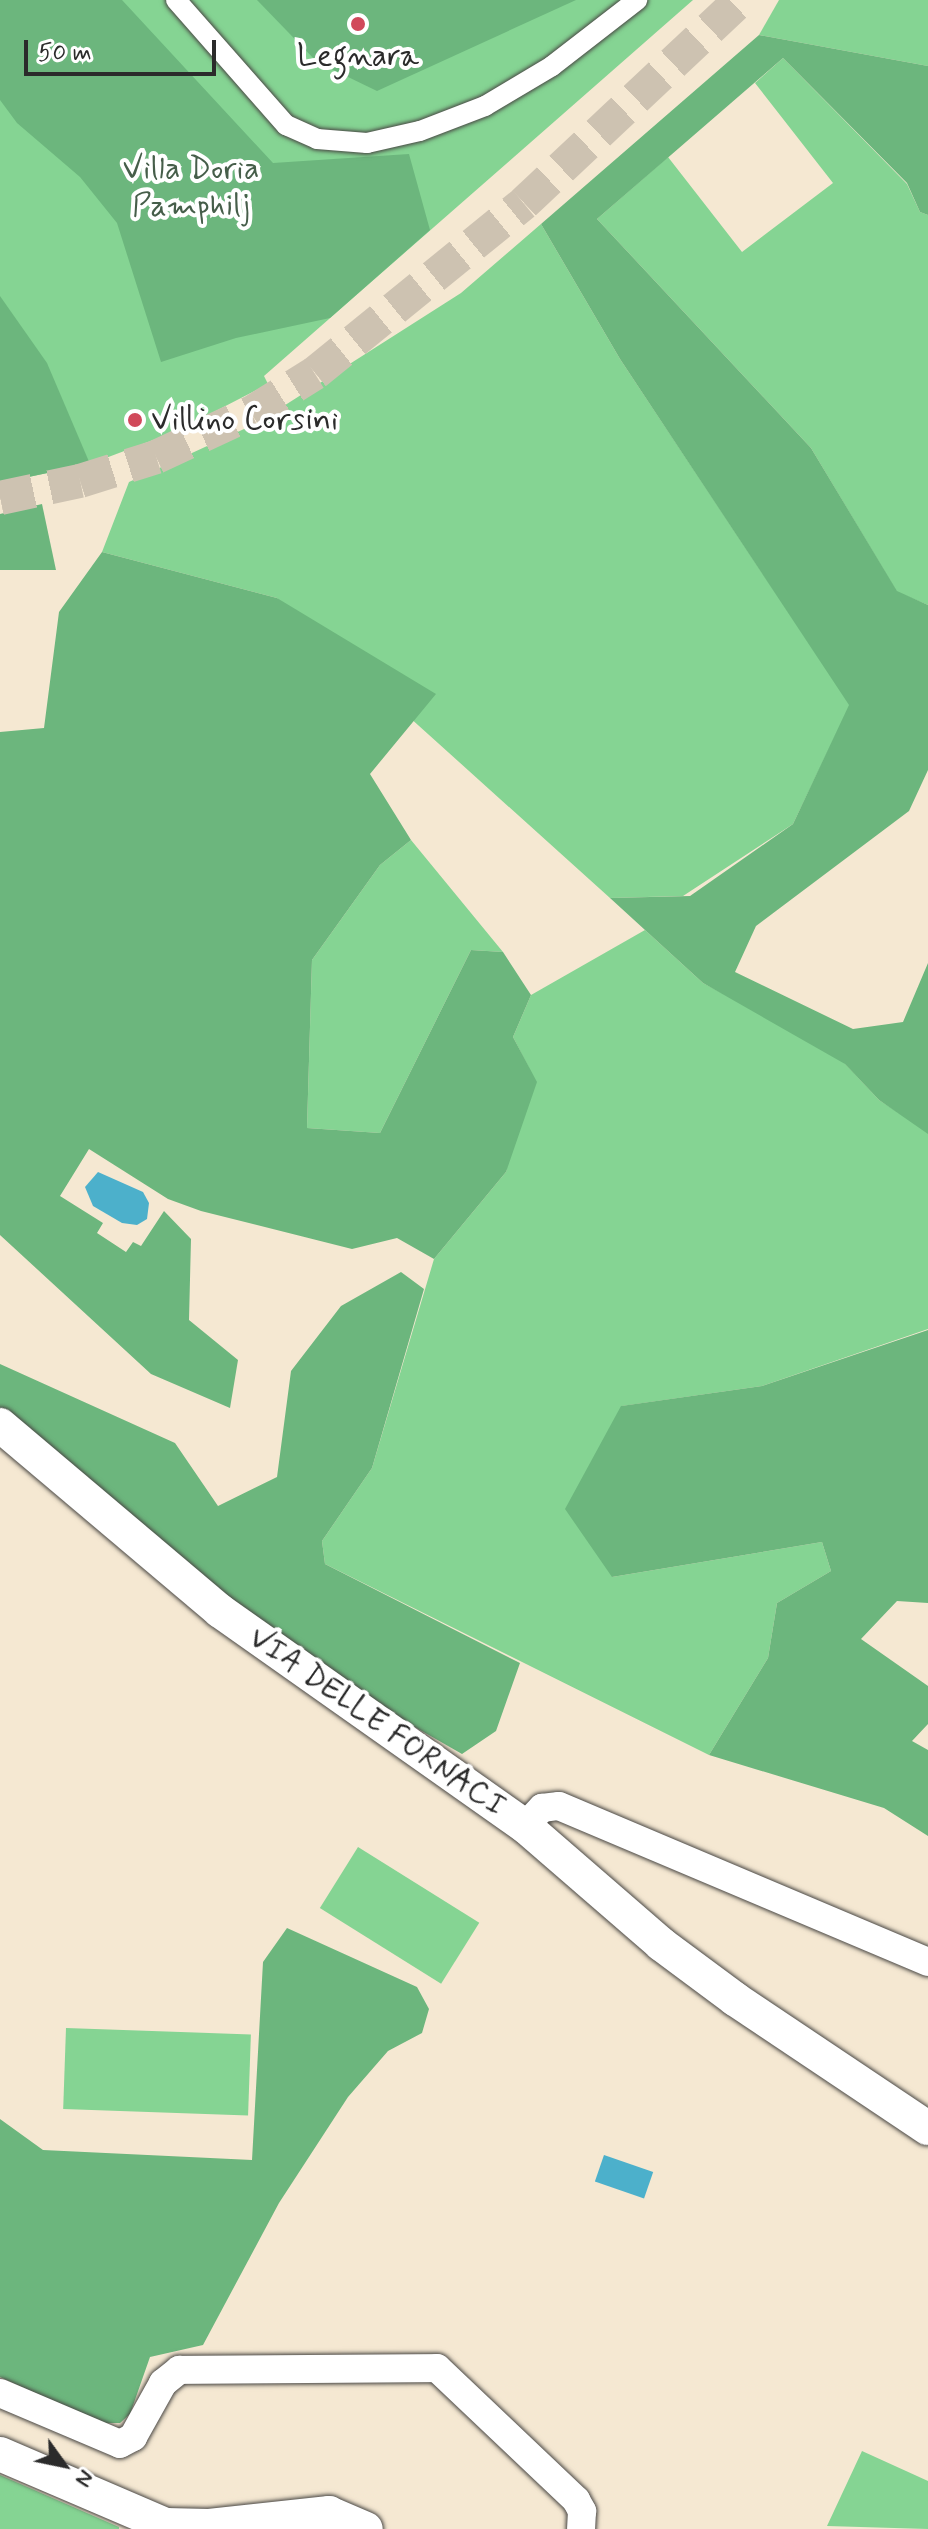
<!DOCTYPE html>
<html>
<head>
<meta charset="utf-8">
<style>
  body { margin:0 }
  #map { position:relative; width:928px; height:2529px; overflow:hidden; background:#f5e8d2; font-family:Mynerve,sans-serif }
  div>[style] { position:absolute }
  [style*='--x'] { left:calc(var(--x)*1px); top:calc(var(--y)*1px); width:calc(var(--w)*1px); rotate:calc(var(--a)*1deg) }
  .green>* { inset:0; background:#85d493; transform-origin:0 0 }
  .forest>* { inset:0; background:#6cb67d }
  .water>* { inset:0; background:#4cb0cb; transform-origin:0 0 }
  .tertiary-tunnel>* { height:34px; margin-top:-17px; transform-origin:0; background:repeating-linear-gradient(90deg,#cdc2b1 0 34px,transparent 0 51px) }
  .roads { filter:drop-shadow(0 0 2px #494744) drop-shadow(0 0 2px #494744) }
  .pedestrian>* { height:20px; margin:-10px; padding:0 10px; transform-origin:10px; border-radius:10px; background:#fff }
  .minor>* { height:28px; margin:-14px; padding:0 14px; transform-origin:14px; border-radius:14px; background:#fff }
  .tertiary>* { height:34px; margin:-17px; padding:0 17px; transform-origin:17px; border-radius:17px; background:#fff }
  .dots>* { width:22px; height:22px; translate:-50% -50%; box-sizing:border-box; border:4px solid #fff; border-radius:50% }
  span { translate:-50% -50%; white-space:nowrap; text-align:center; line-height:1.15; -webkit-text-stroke:8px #fff; paint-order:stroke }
  .poi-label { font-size:32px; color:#2b2b2b }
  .left { translate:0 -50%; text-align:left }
  .park-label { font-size:32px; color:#465e4a }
  .street-label { font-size:32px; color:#2b2b2b }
  .north { position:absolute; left:24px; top:2425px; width:80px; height:80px; -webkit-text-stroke:6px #fff; paint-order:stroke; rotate:123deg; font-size:22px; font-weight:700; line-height:32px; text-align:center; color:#2b2b2b }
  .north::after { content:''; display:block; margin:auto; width:28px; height:36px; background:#2b2b2b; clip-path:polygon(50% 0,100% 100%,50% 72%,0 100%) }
  .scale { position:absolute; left:24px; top:40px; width:192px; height:36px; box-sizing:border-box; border:4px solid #2b2b2b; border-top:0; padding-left:10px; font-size:24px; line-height:28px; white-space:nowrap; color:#2b2b2b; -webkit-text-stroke:6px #fff; paint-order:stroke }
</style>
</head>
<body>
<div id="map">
  <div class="green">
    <div style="clip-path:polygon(0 0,693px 0,264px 376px,268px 384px,177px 431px,90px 464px,0 483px)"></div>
    <div style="clip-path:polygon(779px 0,928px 0,928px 66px,759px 35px)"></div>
    <div style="clip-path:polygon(783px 58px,907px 184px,920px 212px,928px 215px,928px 605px,897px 592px,811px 448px,597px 219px,668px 157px,742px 252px,833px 183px,755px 83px)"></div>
    <div style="clip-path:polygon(541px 224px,620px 359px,850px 705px,793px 824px,683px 896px,610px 898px,277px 598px,102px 552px,129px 482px,257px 423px,461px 293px)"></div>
    <div style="clip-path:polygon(411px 840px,503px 952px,471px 950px,380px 1133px,307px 1128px,312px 960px,380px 865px)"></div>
    <div style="clip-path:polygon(645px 930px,703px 983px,836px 1054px,879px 1100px,928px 1132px,928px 1329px,762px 1386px,622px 1406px,612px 1577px,822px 1542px,831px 1571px,777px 1603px,768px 1658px,709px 1755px,325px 1564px,322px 1541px,372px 1468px,434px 1259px,506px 1172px,529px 1068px,513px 1037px,531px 995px)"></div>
    <div style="left:358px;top:1847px;width:143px;height:72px;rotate:32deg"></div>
    <div style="left:66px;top:2028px;width:185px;height:81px;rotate:2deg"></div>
    <div style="clip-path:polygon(862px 2451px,928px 2481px,928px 2529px,827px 2526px)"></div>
    <div style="clip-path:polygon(0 2475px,119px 2527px,119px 2529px,0 2529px)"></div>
  </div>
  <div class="forest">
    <div style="clip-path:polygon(0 0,122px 0,273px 163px,409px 154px,430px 230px,330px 318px,236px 338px,161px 362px,117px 223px,80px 177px,17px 123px,0 100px)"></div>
    <div style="clip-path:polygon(257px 0,576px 0,377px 91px,317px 62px)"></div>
    <div style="clip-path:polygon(759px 35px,928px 66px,928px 215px,920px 212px,907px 183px,783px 58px,597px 219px,811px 448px,897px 591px,928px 605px,928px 770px,909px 811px,756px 926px,735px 972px,853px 1029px,903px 1022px,928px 963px,928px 1134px,879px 1100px,845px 1064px,703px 983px,610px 898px,690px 896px,793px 824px,849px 705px,620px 359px,541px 224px)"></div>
    <div style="clip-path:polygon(0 296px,47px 363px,90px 464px,0 483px)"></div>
    <div style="clip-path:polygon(42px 504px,56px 570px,0 570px,0 514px)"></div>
    <div style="clip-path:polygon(102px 552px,277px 598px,436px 694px,370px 774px,411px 840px,380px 865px,312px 960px,307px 1128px,380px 1133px,471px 950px,503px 952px,531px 995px,513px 1037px,537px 1082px,506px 1172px,434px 1259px,397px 1238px,352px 1249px,201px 1211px,168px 1199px,89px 1149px,60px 1196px,103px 1223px,97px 1233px,126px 1252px,133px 1242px,141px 1246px,164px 1211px,191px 1239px,189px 1320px,238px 1360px,230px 1408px,151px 1374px,0 1235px,0 732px,44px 728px,59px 612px)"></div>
    <div style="clip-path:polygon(401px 1272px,424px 1289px,372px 1468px,322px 1541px,325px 1564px,520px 1663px,496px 1731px,462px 1754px,303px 1663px,0 1413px,0 1364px,175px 1443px,218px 1506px,277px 1477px,291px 1371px,341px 1306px)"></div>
    <div style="clip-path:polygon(928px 1330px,928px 1603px,897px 1601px,861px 1639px,928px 1686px,928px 1724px,912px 1741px,928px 1750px,928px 1836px,884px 1808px,709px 1755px,768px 1658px,777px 1603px,831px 1571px,822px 1542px,612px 1577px,565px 1509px,621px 1406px,762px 1386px)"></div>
    <div style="clip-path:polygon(287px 1928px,417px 1987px,429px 2009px,422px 2033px,388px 2051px,348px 2097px,279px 2203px,203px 2345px,150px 2357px,130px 2414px,120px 2423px,100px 2423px,0 2377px,0 2119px,43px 2150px,252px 2160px,263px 1962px)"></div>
  </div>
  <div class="water">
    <div style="clip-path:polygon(98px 1172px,143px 1192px,149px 1203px,147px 1219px,137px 1225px,122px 1223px,93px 1206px,85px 1187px)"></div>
    <div style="left:604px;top:2155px;width:52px;height:28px;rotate:19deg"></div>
  </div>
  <div class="tertiary-tunnel">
    <div style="--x:0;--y:498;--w:82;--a:-12"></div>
    <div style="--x:80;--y:481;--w:80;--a:-17.5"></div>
    <div style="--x:156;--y:457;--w:105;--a:-24.9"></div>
    <div style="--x:251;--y:413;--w:75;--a:-32"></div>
    <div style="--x:315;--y:373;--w:269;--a:-39.1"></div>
    <div style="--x:524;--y:203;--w:296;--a:-43.2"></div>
  </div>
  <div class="roads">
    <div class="pedestrian">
      <div style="--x:176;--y:0;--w:167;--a:48.7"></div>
      <div style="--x:286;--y:125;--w:34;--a:24"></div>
      <div style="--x:317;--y:139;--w:50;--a:4.6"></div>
      <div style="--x:367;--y:143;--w:54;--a:-12.8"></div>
      <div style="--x:420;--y:131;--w:70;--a:-21"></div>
      <div style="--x:485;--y:106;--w:78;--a:-30.8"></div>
      <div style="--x:552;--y:66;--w:108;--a:-37.8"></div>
    </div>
    <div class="minor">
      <div style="--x:525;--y:1826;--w:25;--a:-47"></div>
      <div style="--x:542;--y:1808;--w:17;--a:-7"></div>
      <div style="--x:559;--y:1806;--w:401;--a:22.9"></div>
      <div style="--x:0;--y:2393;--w:130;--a:23"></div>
      <div style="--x:120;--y:2444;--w:15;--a:-28"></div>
      <div style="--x:133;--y:2437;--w:62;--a:-60.9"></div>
      <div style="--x:163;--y:2383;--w:21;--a:-39"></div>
      <div style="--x:179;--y:2370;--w:258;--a:-0.4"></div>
      <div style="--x:437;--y:2368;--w:192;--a:43.5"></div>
      <div style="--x:576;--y:2500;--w:13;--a:61"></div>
      <div style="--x:582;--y:2511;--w:18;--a:93"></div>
    </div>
    <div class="tertiary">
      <div style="--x:0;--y:1425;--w:288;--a:40.2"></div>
      <div style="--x:220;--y:1611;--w:373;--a:35.2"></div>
      <div style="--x:525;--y:1826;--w:180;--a:40.9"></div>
      <div style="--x:661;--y:1944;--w:92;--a:36.6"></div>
      <div style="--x:735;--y:1999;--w:232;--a:33.8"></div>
      <div style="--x:0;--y:2454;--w:181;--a:23.2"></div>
      <div style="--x:166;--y:2525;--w:43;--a:1.3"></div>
      <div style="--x:209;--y:2526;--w:121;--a:-6.2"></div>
      <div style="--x:329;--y:2513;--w:40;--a:23.4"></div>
    </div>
  </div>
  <div class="dots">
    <div style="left:358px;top:24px;background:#d1495b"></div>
    <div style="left:135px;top:420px;background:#d1495b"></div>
  </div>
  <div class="poi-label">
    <span style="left:358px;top:56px">Legnara</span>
    <span class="left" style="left:151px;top:420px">Villino Corsini</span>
  </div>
  <div class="park-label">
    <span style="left:191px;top:188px">Villa Doria<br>Pamphilj</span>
  </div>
  <div class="street-label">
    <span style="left:377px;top:1722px;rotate:35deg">VIA DELLE FORNACI</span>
  </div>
  <div class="north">N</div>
  <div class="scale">50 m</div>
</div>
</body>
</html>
